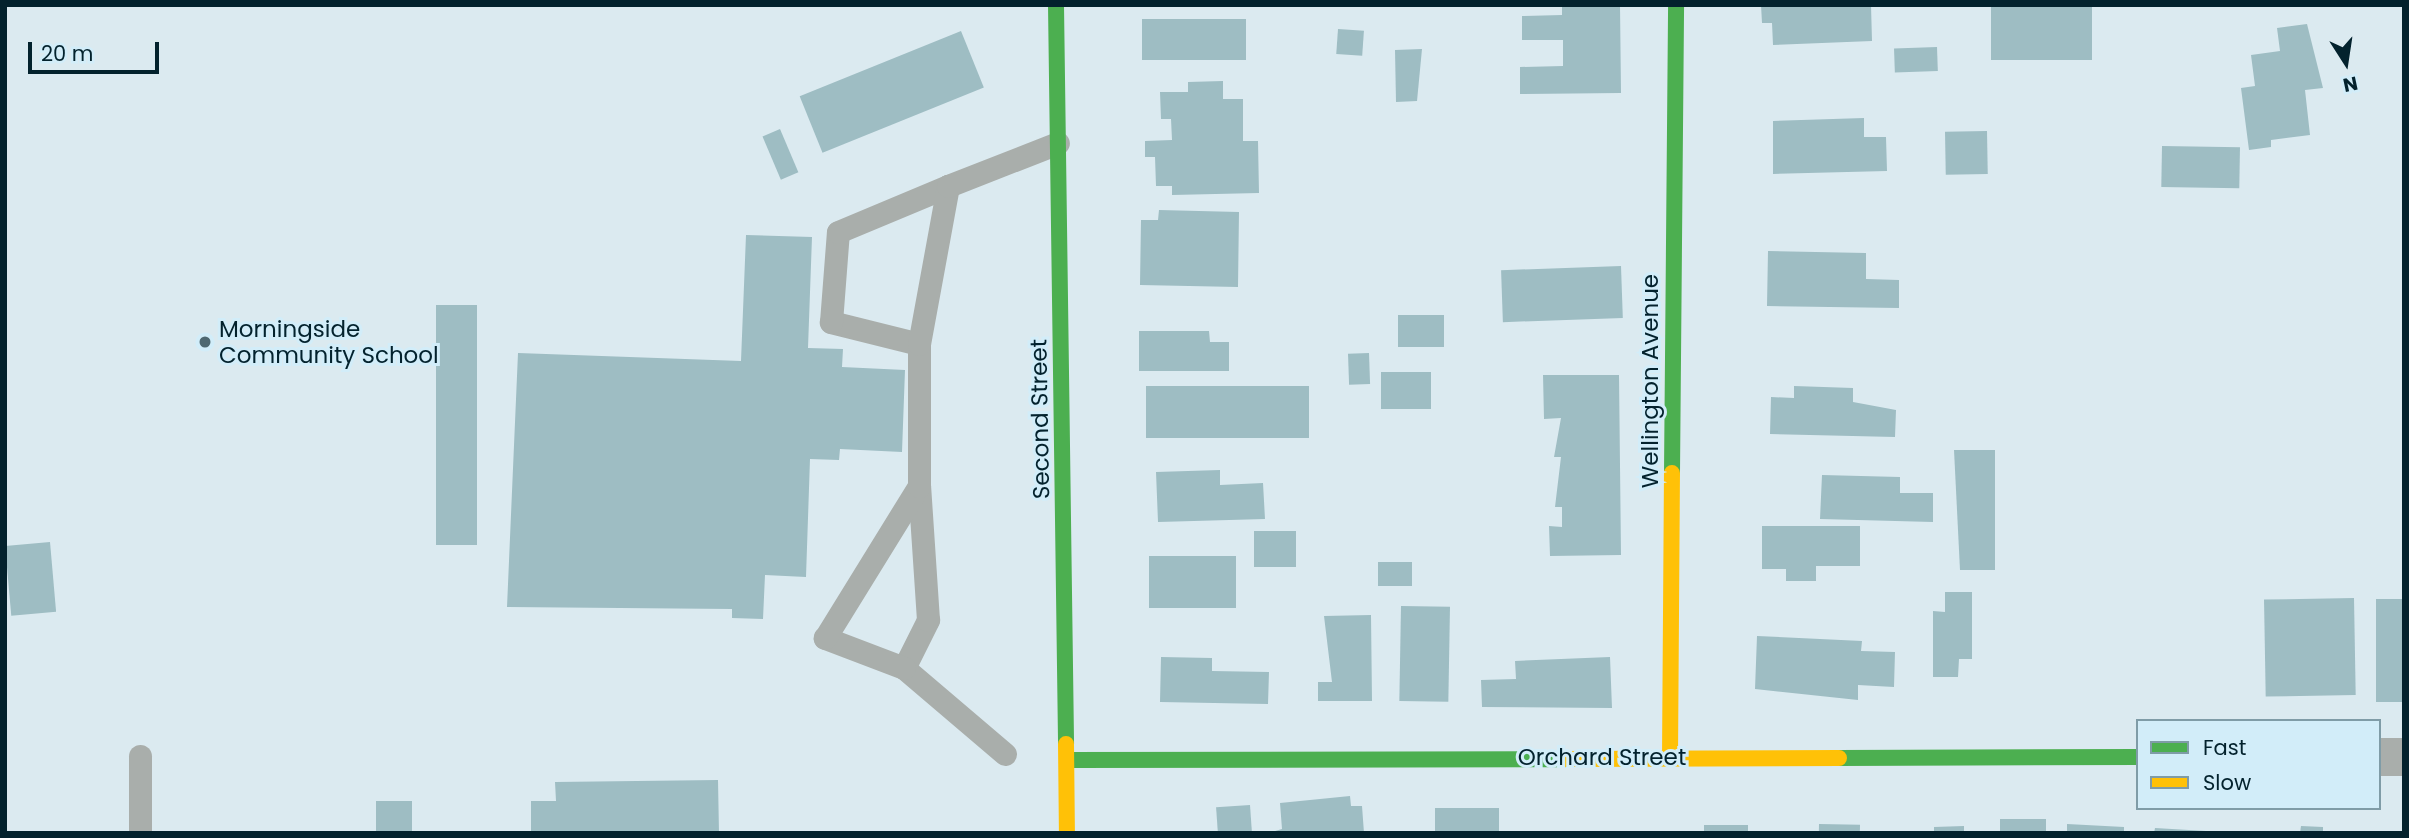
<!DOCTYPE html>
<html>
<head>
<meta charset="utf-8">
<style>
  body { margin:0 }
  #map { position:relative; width:2409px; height:838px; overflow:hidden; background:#dbeaf0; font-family:Poppins,sans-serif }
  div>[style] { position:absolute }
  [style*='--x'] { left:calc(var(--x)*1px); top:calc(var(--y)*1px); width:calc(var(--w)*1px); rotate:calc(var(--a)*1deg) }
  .building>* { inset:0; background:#9ebdc3; transform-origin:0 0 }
  .lane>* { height:23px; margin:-11.5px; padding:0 11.5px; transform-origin:11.5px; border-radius:11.5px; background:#a9aeab }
  .street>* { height:38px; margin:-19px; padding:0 19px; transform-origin:19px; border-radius:19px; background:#a9aeab }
  .fast>* { height:16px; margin:-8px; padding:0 8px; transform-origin:8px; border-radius:8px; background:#4caf50 }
  .slow>* { height:16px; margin:-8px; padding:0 8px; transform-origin:8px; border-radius:8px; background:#ffc107 }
  .dots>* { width:19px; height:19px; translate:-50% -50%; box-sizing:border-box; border:4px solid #d2edf9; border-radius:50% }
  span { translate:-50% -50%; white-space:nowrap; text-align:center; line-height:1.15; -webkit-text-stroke:6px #d2edf9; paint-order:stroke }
  .poi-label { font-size:23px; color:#03222d }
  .left { translate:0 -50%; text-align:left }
  .street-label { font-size:23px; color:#03222d }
  .frame { position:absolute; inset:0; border:7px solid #03222d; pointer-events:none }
  .legend { position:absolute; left:2136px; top:719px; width:245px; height:91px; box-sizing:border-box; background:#d2edf9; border:2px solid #7f9ca7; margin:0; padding:9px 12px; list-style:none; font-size:21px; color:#03222d }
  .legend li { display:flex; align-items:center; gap:14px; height:35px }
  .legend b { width:35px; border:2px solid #7f9ca7 }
  .north { position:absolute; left:2311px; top:28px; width:70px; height:70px; -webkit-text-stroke:5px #d2edf9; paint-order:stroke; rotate:168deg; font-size:19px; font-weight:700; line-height:28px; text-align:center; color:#03222d }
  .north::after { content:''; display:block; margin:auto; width:24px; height:32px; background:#03222d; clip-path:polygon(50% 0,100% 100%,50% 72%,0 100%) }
  .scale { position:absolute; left:28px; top:42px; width:131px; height:32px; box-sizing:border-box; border:4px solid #03222d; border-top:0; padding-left:9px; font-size:21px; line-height:24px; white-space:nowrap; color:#03222d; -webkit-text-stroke:5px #d2edf9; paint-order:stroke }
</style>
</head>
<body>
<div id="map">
  <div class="building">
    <div style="clip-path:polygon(1620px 5px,1621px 93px,1520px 94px,1520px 67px,1563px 66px,1563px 40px,1522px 40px,1522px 16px,1562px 15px,1562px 6px)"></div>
    <div style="clip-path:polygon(1761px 5px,1871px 5px,1872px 41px,1773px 45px,1772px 23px,1762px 23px)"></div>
    <div style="left:1991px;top:5px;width:101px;height:55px"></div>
    <div style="left:1246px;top:19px;width:41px;height:104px;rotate:90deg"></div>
    <div style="clip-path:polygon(2307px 24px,2323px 88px,2305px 90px,2310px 135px,2271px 140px,2271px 147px,2249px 150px,2241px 88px,2255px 86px,2251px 55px,2280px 51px,2277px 28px)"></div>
    <div style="left:1338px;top:29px;width:26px;height:25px;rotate:4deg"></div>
    <div style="left:961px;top:31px;width:61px;height:174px;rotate:68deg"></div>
    <div style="left:1937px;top:47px;width:24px;height:43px;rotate:88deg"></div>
    <div style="clip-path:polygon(1422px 49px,1417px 101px,1396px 102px,1395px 50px)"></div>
    <div style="clip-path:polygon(1223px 81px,1223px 99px,1243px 99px,1243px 141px,1258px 141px,1259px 193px,1172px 195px,1172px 186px,1156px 186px,1155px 157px,1145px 157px,1145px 141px,1172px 140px,1171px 119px,1161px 119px,1160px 92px,1188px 92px,1188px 82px)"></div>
    <div style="clip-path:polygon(1864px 118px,1864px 137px,1886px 137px,1887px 171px,1773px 174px,1773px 121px)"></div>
    <div style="left:780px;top:129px;width:47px;height:19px;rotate:67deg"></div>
    <div style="left:1987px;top:131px;width:43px;height:42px;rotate:89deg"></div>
    <div style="left:2162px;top:146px;width:78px;height:41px;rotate:1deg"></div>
    <div style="clip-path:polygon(1159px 210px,1239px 212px,1238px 287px,1140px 285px,1141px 220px,1158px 220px)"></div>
    <div style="clip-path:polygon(746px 235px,812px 237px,808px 348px,843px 349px,842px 367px,905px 370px,902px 452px,840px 449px,839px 460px,810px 459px,806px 577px,765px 575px,763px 619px,732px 618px,732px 609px,507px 607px,518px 353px,741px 361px)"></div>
    <div style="clip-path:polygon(1768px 251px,1866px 253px,1866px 279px,1899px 280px,1899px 308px,1767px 306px)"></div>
    <div style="left:1621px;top:266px;width:52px;height:120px;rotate:88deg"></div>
    <div style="left:477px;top:305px;width:240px;height:41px;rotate:90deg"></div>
    <div style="left:1398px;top:315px;width:46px;height:32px"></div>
    <div style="clip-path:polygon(1139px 331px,1209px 331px,1210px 342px,1229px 342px,1229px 371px,1139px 371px)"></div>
    <div style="left:1369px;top:353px;width:31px;height:21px;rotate:88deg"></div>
    <div style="left:1431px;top:372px;width:37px;height:50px;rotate:90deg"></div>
    <div style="clip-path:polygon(1543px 375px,1619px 375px,1621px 555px,1550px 556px,1549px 526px,1562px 527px,1562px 507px,1555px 507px,1561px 457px,1554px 457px,1561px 418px,1544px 419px)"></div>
    <div style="left:1146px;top:386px;width:163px;height:52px"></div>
    <div style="clip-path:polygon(1794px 386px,1853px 388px,1853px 402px,1896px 410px,1895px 437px,1770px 434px,1771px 397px,1794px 398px)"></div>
    <div style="clip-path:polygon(1954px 450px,1995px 450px,1995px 570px,1960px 570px)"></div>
    <div style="clip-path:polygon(1220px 470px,1220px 485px,1263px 483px,1265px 519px,1158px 522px,1156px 472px)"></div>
    <div style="clip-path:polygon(1822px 475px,1900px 477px,1900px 493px,1933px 493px,1933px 522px,1820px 519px)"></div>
    <div style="clip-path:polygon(1762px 526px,1860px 526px,1860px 566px,1816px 566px,1816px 581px,1786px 581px,1786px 569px,1762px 569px)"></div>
    <div style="left:1254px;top:531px;width:42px;height:36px"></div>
    <div style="left:50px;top:542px;width:70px;height:45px;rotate:85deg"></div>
    <div style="left:1149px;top:556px;width:87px;height:52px"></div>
    <div style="left:1412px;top:562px;width:24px;height:34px;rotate:90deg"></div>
    <div style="clip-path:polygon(1945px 592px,1972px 592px,1972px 659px,1959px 659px,1958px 677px,1933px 677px,1933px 611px,1945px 612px)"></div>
    <div style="left:2354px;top:598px;width:97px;height:90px;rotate:89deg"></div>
    <div style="left:2376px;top:599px;width:28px;height:103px"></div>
    <div style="left:1401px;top:606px;width:49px;height:95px;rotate:1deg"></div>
    <div style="clip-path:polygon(1371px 615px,1372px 701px,1318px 701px,1318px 682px,1332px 682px,1324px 616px)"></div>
    <div style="clip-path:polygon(1757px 636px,1862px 641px,1861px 651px,1895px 652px,1894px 687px,1858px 685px,1858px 700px,1755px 689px)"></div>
    <div style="clip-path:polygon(1161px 657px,1212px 658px,1212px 671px,1269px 672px,1268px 704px,1160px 702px)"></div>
    <div style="clip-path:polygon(1610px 657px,1612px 708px,1482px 707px,1481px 680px,1516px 679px,1515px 661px)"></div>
    <div style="clip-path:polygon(718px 780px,719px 833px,531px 833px,531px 801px,556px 801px,555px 782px)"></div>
    <div style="clip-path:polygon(1350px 796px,1351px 806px,1362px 806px,1364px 833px,1268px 833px,1282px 829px,1280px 803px)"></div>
    <div style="left:376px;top:801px;width:36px;height:32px"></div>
    <div style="left:1250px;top:805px;width:28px;height:34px;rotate:86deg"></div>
    <div style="left:1499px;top:808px;width:25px;height:64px;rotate:90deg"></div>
    <div style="left:2000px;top:819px;width:46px;height:14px"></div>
    <div style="left:1819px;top:824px;width:41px;height:9px;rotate:1deg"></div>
    <div style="clip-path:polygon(2067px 824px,2124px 827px,2124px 833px,2067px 833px)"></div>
    <div style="left:1704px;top:825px;width:44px;height:8px"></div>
    <div style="clip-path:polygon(1964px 826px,1964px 833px,1934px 833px,1934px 827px)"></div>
    <div style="clip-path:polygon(2301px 826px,2323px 827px,2323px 833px,2300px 833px)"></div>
    <div style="clip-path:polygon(2155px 828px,2206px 831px,2206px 833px,2154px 833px)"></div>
  </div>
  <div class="lane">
    <div style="--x:919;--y:344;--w:91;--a:-166"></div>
    <div style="--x:831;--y:322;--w:90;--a:-85.6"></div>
    <div style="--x:838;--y:232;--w:119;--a:-22.7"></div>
    <div style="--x:904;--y:668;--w:54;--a:-63.4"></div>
    <div style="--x:928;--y:620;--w:134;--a:-93.8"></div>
    <div style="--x:1005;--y:754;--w:133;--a:-139.6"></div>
    <div style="--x:904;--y:668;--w:85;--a:-159.2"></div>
    <div style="--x:825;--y:638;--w:179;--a:-58.3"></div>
    <div style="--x:919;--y:486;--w:142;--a:-90"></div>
    <div style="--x:919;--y:344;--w:161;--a:-79.6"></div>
    <div style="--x:948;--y:186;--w:118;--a:-21.4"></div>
    <div style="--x:140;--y:756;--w:77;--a:90"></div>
  </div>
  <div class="street">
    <div style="--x:2379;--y:757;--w:25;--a:0"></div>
  </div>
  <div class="fast">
    <div style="--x:1056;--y:5;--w:739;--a:89.22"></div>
    <div style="--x:1672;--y:473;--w:468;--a:-89.5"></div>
    <div style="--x:1839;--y:758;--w:299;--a:-0.2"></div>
    <div style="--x:1067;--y:760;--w:498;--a:-0.1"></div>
  </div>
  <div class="slow">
    <div style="--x:1066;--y:744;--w:89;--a:89.4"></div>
    <div style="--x:1670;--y:757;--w:284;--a:-89.6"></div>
    <div style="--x:1565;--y:759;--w:274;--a:-0.2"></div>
  </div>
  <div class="dots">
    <div style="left:205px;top:342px;background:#4f6871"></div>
  </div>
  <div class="poi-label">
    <span class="left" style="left:219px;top:342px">Morningside<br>Community School</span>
  </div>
  <div class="street-label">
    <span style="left:1650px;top:381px;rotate:-90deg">Wellington Avenue</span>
    <span style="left:1040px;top:419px;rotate:-91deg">Second Street</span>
    <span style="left:1602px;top:757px">Orchard Street</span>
  </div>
  <div class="frame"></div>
  <ul class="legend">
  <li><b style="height:9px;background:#4caf50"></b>Fast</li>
  <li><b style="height:9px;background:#ffc107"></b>Slow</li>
  </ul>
  <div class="north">N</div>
  <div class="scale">20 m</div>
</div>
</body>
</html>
